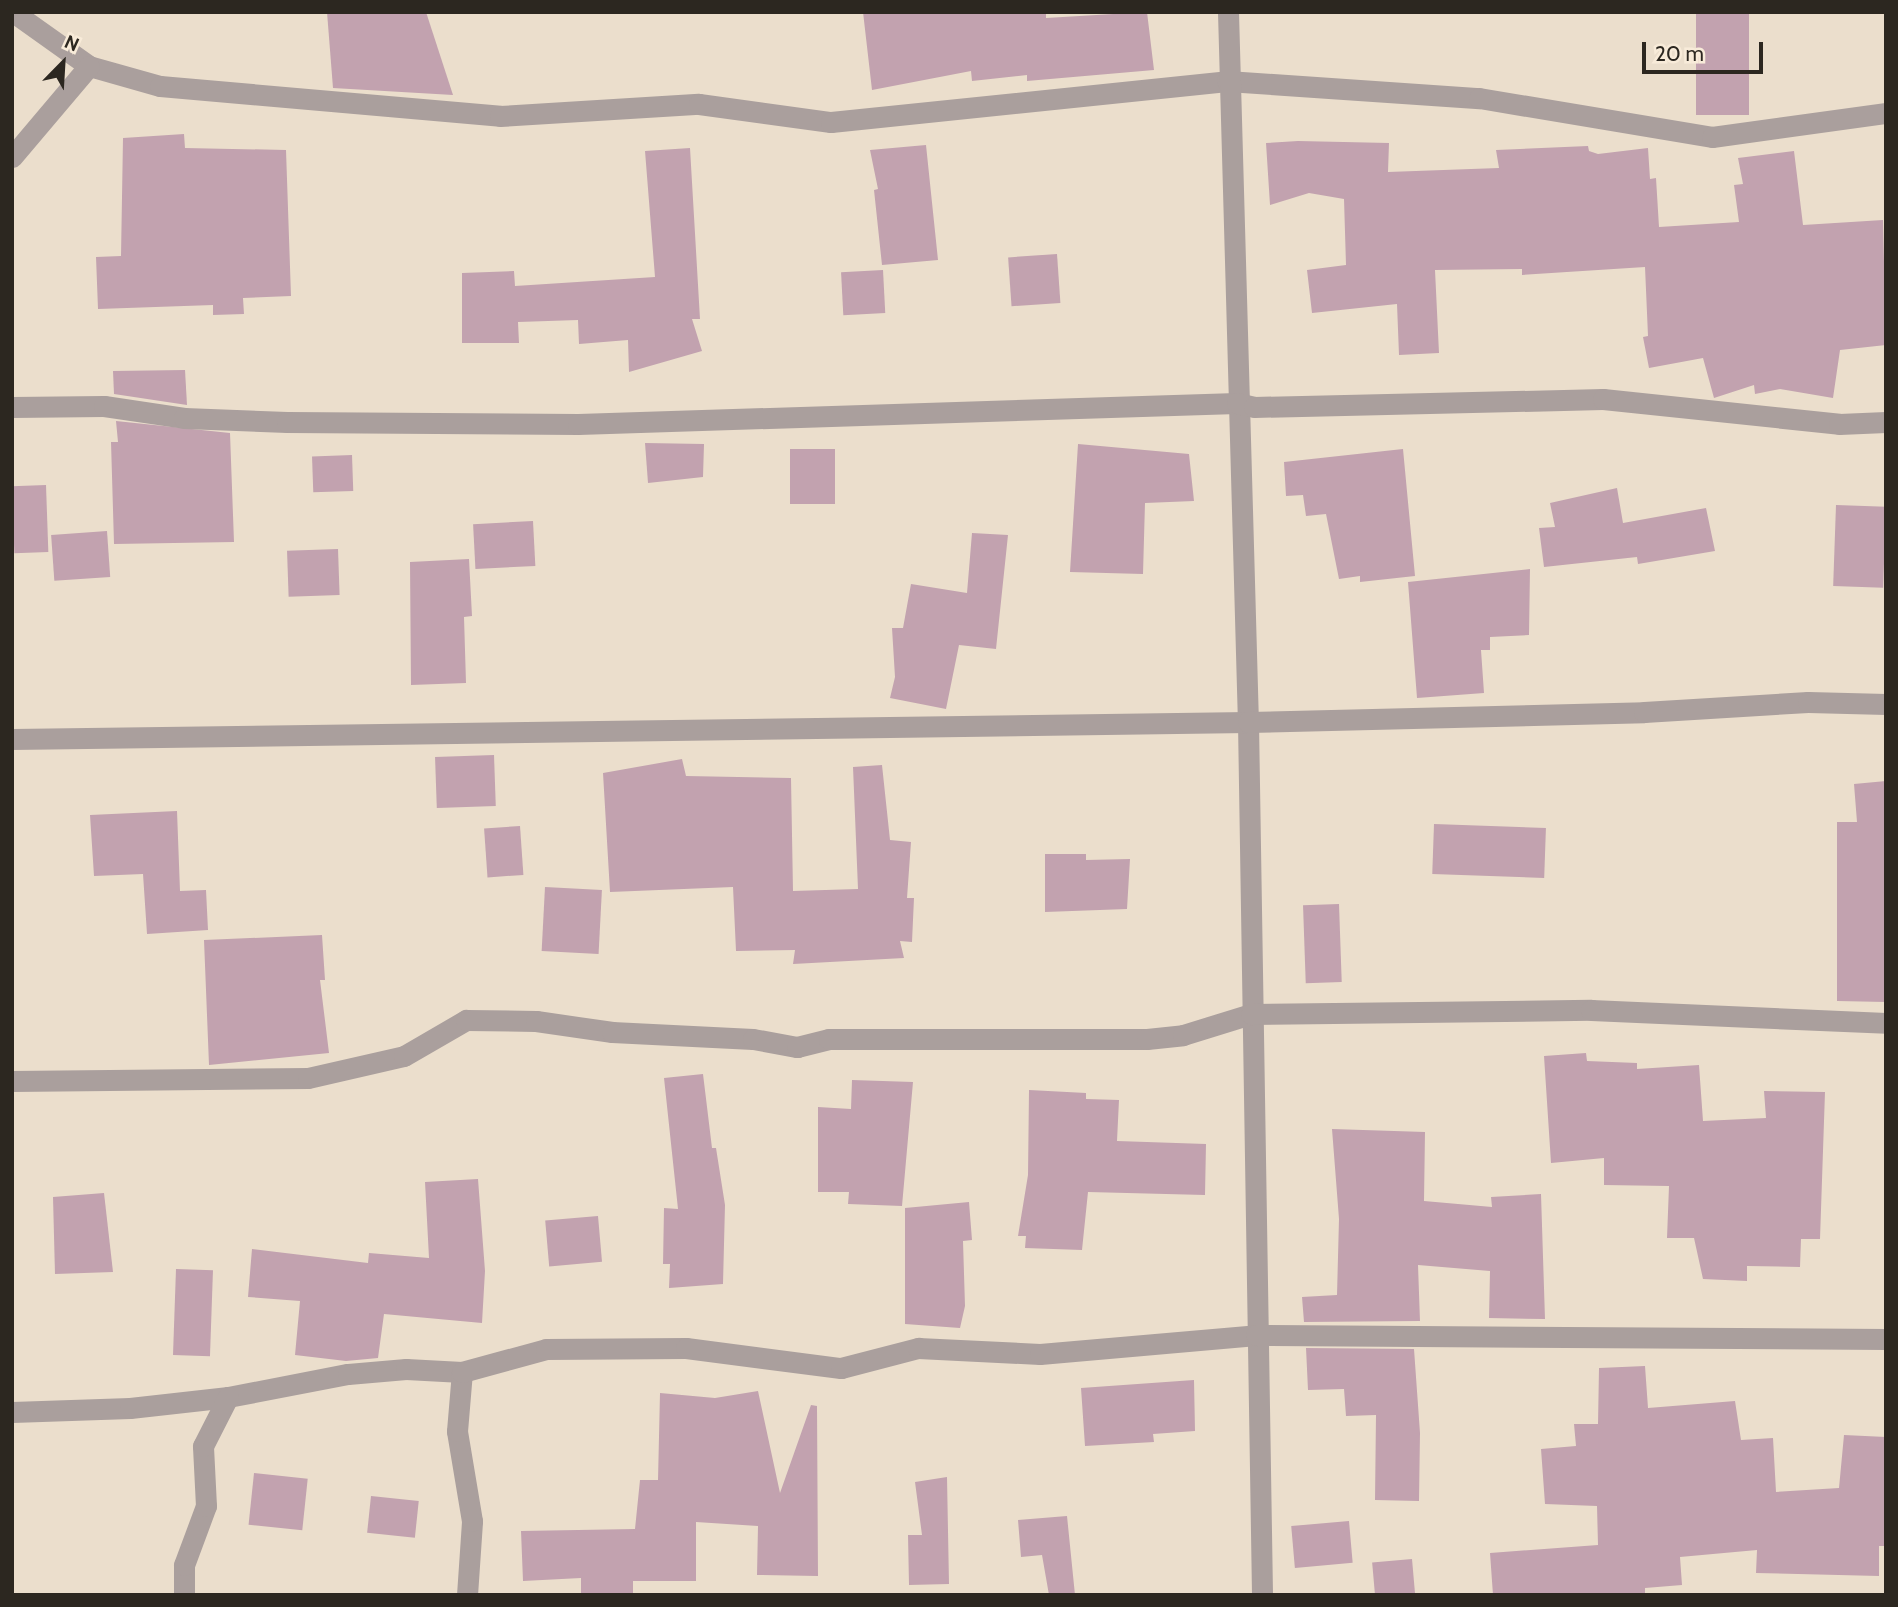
<!DOCTYPE html>
<html>
<head>
<meta charset="utf-8">
<style>
  body { margin:0 }
  #map { position:relative; width:1898px; height:1607px; overflow:hidden; background:#ebdecc; font-family:Cabin,sans-serif }
  div>[style] { position:absolute }
  [style*='--x'] { left:calc(var(--x)*1px); top:calc(var(--y)*1px); width:calc(var(--w)*1px); rotate:calc(var(--a)*1deg) }
  .building>* { inset:0; background:#c2a2af; transform-origin:0 0 }
  .minor>* { height:21px; margin:-10.5px; padding:0 10.5px; transform-origin:10.5px; border-radius:10.5px; background:#aa9f9d }
  span { translate:-50% -50%; white-space:nowrap; text-align:center; line-height:1.15; -webkit-text-stroke:5px #f8ebd9; paint-order:stroke }
  .frame { position:absolute; inset:0; border:14px solid #2c2720; pointer-events:none }
  .north { position:absolute; left:28px; top:28px; width:70px; height:70px; -webkit-text-stroke:5px #f8ebd9; paint-order:stroke; rotate:24deg; font-size:19px; font-weight:700; line-height:28px; text-align:center; color:#2c2720 }
  .north::after { content:''; display:block; margin:auto; width:24px; height:32px; background:#2c2720; clip-path:polygon(50% 0,100% 100%,50% 72%,0 100%) }
  .scale { position:absolute; left:1642px; top:42px; width:121px; height:32px; box-sizing:border-box; border:4px solid #2c2720; border-top:0; padding-left:9px; font-size:21px; line-height:24px; white-space:nowrap; color:#2c2720; -webkit-text-stroke:5px #f8ebd9; paint-order:stroke }
</style>
</head>
<body>
<div id="map">
  <div class="building">
    <div style="clip-path:polygon(327px 12px,426px 12px,453px 95px,333px 88px)"></div>
    <div style="clip-path:polygon(863px 12px,1046px 12px,1046px 18px,1147px 12px,1154px 70px,1027px 81px,1027px 75px,972px 81px,971px 71px,872px 90px)"></div>
    <div style="left:1696px;top:12px;width:53px;height:103px"></div>
    <div style="clip-path:polygon(184px 134px,185px 148px,286px 150px,291px 296px,243px 298px,244px 314px,213px 315px,213px 305px,98px 309px,96px 257px,121px 256px,123px 138px)"></div>
    <div style="clip-path:polygon(1298px 141px,1389px 143px,1388px 172px,1499px 168px,1496px 150px,1588px 146px,1589px 151px,1598px 154px,1648px 148px,1650px 179px,1656px 178px,1659px 227px,1739px 222px,1734px 185px,1743px 184px,1738px 158px,1794px 151px,1803px 225px,1883px 220px,1886px 345px,1840px 350px,1833px 398px,1780px 389px,1755px 394px,1754px 385px,1714px 398px,1703px 358px,1649px 368px,1643px 337px,1648px 336px,1645px 267px,1522px 275px,1522px 269px,1435px 270px,1439px 353px,1399px 355px,1397px 304px,1312px 313px,1307px 270px,1346px 265px,1344px 199px,1309px 193px,1270px 205px,1266px 143px)"></div>
    <div style="clip-path:polygon(926px 145px,938px 260px,882px 265px,874px 190px,878px 189px,870px 150px)"></div>
    <div style="clip-path:polygon(690px 148px,700px 319px,692px 319px,702px 351px,629px 372px,628px 340px,579px 344px,578px 320px,518px 322px,519px 343px,462px 343px,462px 273px,514px 271px,515px 286px,655px 277px,645px 151px)"></div>
    <div style="left:1057px;top:254px;width:49px;height:49px;rotate:86deg"></div>
    <div style="left:883px;top:270px;width:43px;height:42px;rotate:87deg"></div>
    <div style="clip-path:polygon(185px 370px,187px 405px,114px 394px,113px 371px)"></div>
    <div style="clip-path:polygon(116px 421px,230px 433px,234px 542px,114px 544px,111px 442px,118px 442px)"></div>
    <div style="clip-path:polygon(645px 443px,704px 444px,703px 477px,648px 483px)"></div>
    <div style="clip-path:polygon(1078px 444px,1189px 454px,1194px 501px,1145px 503px,1143px 574px,1070px 572px)"></div>
    <div style="left:790px;top:449px;width:45px;height:55px"></div>
    <div style="clip-path:polygon(1403px 449px,1415px 576px,1360px 582px,1360px 576px,1339px 579px,1326px 514px,1306px 516px,1303px 495px,1286px 496px,1284px 462px)"></div>
    <div style="left:352px;top:455px;width:36px;height:40px;rotate:88deg"></div>
    <div style="left:46px;top:485px;width:67px;height:34px;rotate:88deg"></div>
    <div style="clip-path:polygon(1617px 488px,1623px 523px,1706px 508px,1715px 551px,1638px 564px,1637px 557px,1544px 567px,1539px 528px,1555px 527px,1550px 503px)"></div>
    <div style="left:1836px;top:505px;width:50px;height:81px;rotate:2deg"></div>
    <div style="left:533px;top:521px;width:45px;height:60px;rotate:87deg"></div>
    <div style="left:107px;top:531px;width:46px;height:56px;rotate:86deg"></div>
    <div style="clip-path:polygon(972px 533px,1008px 535px,996px 649px,959px 645px,946px 709px,890px 698px,895px 677px,892px 628px,903px 628px,911px 584px,967px 593px)"></div>
    <div style="left:338px;top:549px;width:46px;height:51px;rotate:88deg"></div>
    <div style="clip-path:polygon(469px 559px,472px 616px,464px 617px,466px 683px,411px 685px,410px 562px)"></div>
    <div style="clip-path:polygon(1530px 569px,1529px 635px,1490px 637px,1490px 650px,1481px 650px,1484px 693px,1417px 698px,1408px 582px)"></div>
    <div style="left:494px;top:755px;width:51px;height:59px;rotate:88deg"></div>
    <div style="clip-path:polygon(682px 759px,686px 776px,791px 778px,793px 891px,858px 889px,853px 767px,882px 765px,890px 840px,911px 842px,907px 898px,914px 898px,912px 942px,900px 941px,904px 958px,793px 964px,795px 950px,736px 951px,733px 887px,610px 892px,603px 773px)"></div>
    <div style="clip-path:polygon(1886px 781px,1886px 1002px,1837px 1001px,1837px 822px,1857px 822px,1854px 784px)"></div>
    <div style="clip-path:polygon(177px 811px,180px 891px,206px 890px,208px 930px,147px 934px,143px 874px,94px 876px,90px 815px)"></div>
    <div style="left:1434px;top:824px;width:112px;height:50px;rotate:2deg"></div>
    <div style="left:520px;top:826px;width:49px;height:36px;rotate:86deg"></div>
    <div style="clip-path:polygon(1045px 854px,1086px 854px,1086px 860px,1130px 859px,1127px 909px,1045px 912px)"></div>
    <div style="left:545px;top:887px;width:57px;height:64px;rotate:3deg"></div>
    <div style="left:1339px;top:904px;width:78px;height:36px;rotate:88deg"></div>
    <div style="clip-path:polygon(322px 935px,325px 980px,320px 980px,329px 1053px,209px 1065px,204px 940px)"></div>
    <div style="clip-path:polygon(1586px 1053px,1587px 1061px,1637px 1063px,1637px 1069px,1699px 1065px,1703px 1121px,1766px 1118px,1764px 1091px,1825px 1092px,1820px 1239px,1801px 1239px,1800px 1267px,1747px 1266px,1747px 1281px,1703px 1279px,1694px 1238px,1667px 1238px,1669px 1186px,1604px 1185px,1604px 1158px,1551px 1163px,1544px 1056px)"></div>
    <div style="clip-path:polygon(703px 1074px,712px 1148px,716px 1148px,725px 1205px,723px 1284px,669px 1288px,670px 1264px,663px 1264px,664px 1208px,678px 1209px,664px 1078px)"></div>
    <div style="clip-path:polygon(852px 1080px,913px 1082px,902px 1206px,848px 1204px,849px 1192px,818px 1192px,818px 1107px,851px 1109px)"></div>
    <div style="clip-path:polygon(1029px 1090px,1086px 1093px,1086px 1099px,1119px 1100px,1117px 1141px,1206px 1144px,1205px 1195px,1088px 1192px,1082px 1250px,1025px 1248px,1026px 1236px,1018px 1236px,1028px 1175px)"></div>
    <div style="clip-path:polygon(1332px 1129px,1425px 1132px,1424px 1201px,1492px 1207px,1491px 1197px,1541px 1194px,1545px 1319px,1489px 1318px,1490px 1271px,1418px 1265px,1420px 1321px,1304px 1322px,1302px 1297px,1337px 1295px,1339px 1219px)"></div>
    <div style="clip-path:polygon(478px 1179px,485px 1271px,482px 1323px,384px 1314px,378px 1358px,346px 1361px,295px 1355px,300px 1301px,248px 1297px,252px 1249px,368px 1263px,369px 1253px,429px 1258px,425px 1182px)"></div>
    <div style="clip-path:polygon(104px 1193px,113px 1272px,55px 1274px,53px 1197px)"></div>
    <div style="clip-path:polygon(969px 1202px,972px 1240px,963px 1241px,965px 1306px,960px 1328px,905px 1324px,905px 1208px)"></div>
    <div style="left:598px;top:1216px;width:46px;height:53px;rotate:85deg"></div>
    <div style="left:176px;top:1269px;width:37px;height:86px;rotate:2deg"></div>
    <div style="clip-path:polygon(1306px 1348px,1414px 1349px,1420px 1433px,1419px 1501px,1375px 1500px,1376px 1415px,1346px 1416px,1344px 1389px,1308px 1390px)"></div>
    <div style="clip-path:polygon(1645px 1366px,1648px 1408px,1735px 1401px,1741px 1440px,1773px 1438px,1776px 1492px,1839px 1488px,1844px 1435px,1886px 1437px,1886px 1546px,1879px 1546px,1879px 1576px,1756px 1573px,1757px 1550px,1680px 1557px,1682px 1585px,1645px 1588px,1645px 1595px,1493px 1595px,1490px 1553px,1598px 1545px,1597px 1506px,1545px 1504px,1541px 1449px,1576px 1446px,1574px 1424px,1598px 1424px,1599px 1368px)"></div>
    <div style="clip-path:polygon(1194px 1380px,1195px 1431px,1153px 1434px,1154px 1442px,1085px 1446px,1081px 1388px)"></div>
    <div style="clip-path:polygon(758px 1391px,780px 1493px,811px 1405px,817px 1406px,818px 1576px,757px 1575px,758px 1526px,696px 1522px,696px 1581px,633px 1581px,633px 1595px,581px 1595px,581px 1578px,523px 1581px,521px 1531px,635px 1529px,640px 1480px,658px 1480px,660px 1393px,715px 1398px)"></div>
    <div style="left:254px;top:1473px;width:54px;height:52px;rotate:6deg"></div>
    <div style="clip-path:polygon(947px 1477px,949px 1584px,909px 1585px,908px 1535px,922px 1535px,915px 1482px)"></div>
    <div style="left:371px;top:1496px;width:48px;height:37px;rotate:6deg"></div>
    <div style="clip-path:polygon(1067px 1516px,1075px 1595px,1049px 1595px,1042px 1555px,1021px 1557px,1018px 1520px)"></div>
    <div style="left:1349px;top:1521px;width:42px;height:58px;rotate:85deg"></div>
    <div style="left:1412px;top:1559px;width:36px;height:40px;rotate:85deg"></div>
  </div>
  <div class="minor">
    <div style="--x:13;--y:12;--w:93;--a:35.4"></div>
    <div style="--x:89;--y:66;--w:74;--a:15.7"></div>
    <div style="--x:160;--y:86;--w:341;--a:5"></div>
    <div style="--x:500;--y:116;--w:199;--a:-3.5"></div>
    <div style="--x:699;--y:104;--w:133;--a:7.8"></div>
    <div style="--x:831;--y:122;--w:398;--a:-5.9"></div>
    <div style="--x:1227;--y:81;--w:253;--a:3.9"></div>
    <div style="--x:1479;--y:98;--w:236;--a:9.5"></div>
    <div style="--x:1712;--y:137;--w:176;--a:-7.9"></div>
    <div style="--x:1228;--y:12;--w:710;--a:88.39"></div>
    <div style="--x:1248;--y:722;--w:873;--a:89.08"></div>
    <div style="--x:12;--y:157;--w:119;--a:-49.8"></div>
    <div style="--x:12;--y:407;--w:92;--a:-0.6"></div>
    <div style="--x:104;--y:406;--w:81;--a:8.5"></div>
    <div style="--x:184;--y:418;--w:103;--a:2.2"></div>
    <div style="--x:287;--y:422;--w:291;--a:0.4"></div>
    <div style="--x:578;--y:424;--w:659;--a:-1.83"></div>
    <div style="--x:1237;--y:403;--w:17;--a:13"></div>
    <div style="--x:1254;--y:407;--w:349;--a:-1.3"></div>
    <div style="--x:1603;--y:399;--w:237;--a:6"></div>
    <div style="--x:1839;--y:424;--w:47;--a:-2.4"></div>
    <div style="--x:12;--y:739;--w:1236;--a:-0.79"></div>
    <div style="--x:1248;--y:722;--w:396;--a:-1.4"></div>
    <div style="--x:1644;--y:712;--w:164;--a:-3.5"></div>
    <div style="--x:1808;--y:702;--w:78;--a:1.5"></div>
    <div style="--x:12;--y:1081;--w:296;--a:-0.6"></div>
    <div style="--x:308;--y:1078;--w:98;--a:-12.9"></div>
    <div style="--x:404;--y:1056;--w:72;--a:-30.1"></div>
    <div style="--x:466;--y:1020;--w:70;--a:0.8"></div>
    <div style="--x:536;--y:1021;--w:77;--a:8.2"></div>
    <div style="--x:612;--y:1032;--w:141;--a:2.8"></div>
    <div style="--x:753;--y:1039;--w:45;--a:10.3"></div>
    <div style="--x:797;--y:1047;--w:33;--a:-14"></div>
    <div style="--x:829;--y:1039;--w:318;--a:0"></div>
    <div style="--x:1147;--y:1039;--w:36;--a:-6"></div>
    <div style="--x:1183;--y:1035;--w:71;--a:-17.2"></div>
    <div style="--x:1251;--y:1014;--w:340;--a:-0.7"></div>
    <div style="--x:1591;--y:1010;--w:295;--a:2.5"></div>
    <div style="--x:12;--y:1412;--w:118;--a:-1.9"></div>
    <div style="--x:130;--y:1408;--w:99;--a:-6.4"></div>
    <div style="--x:228;--y:1397;--w:122;--a:-10.9"></div>
    <div style="--x:348;--y:1374;--w:58;--a:-4.9"></div>
    <div style="--x:406;--y:1369;--w:56;--a:3.1"></div>
    <div style="--x:184;--y:1595;--w:30;--a:-90"></div>
    <div style="--x:184;--y:1565;--w:63;--a:-69.6"></div>
    <div style="--x:206;--y:1506;--w:60;--a:-92.9"></div>
    <div style="--x:203;--y:1446;--w:55;--a:-63"></div>
    <div style="--x:467;--y:1595;--w:74;--a:-86.1"></div>
    <div style="--x:472;--y:1521;--w:91;--a:-99.5"></div>
    <div style="--x:457;--y:1431;--w:59;--a:-85.2"></div>
    <div style="--x:462;--y:1372;--w:87;--a:-15.3"></div>
    <div style="--x:546;--y:1349;--w:140;--a:-0.4"></div>
    <div style="--x:686;--y:1348;--w:156;--a:7.4"></div>
    <div style="--x:841;--y:1368;--w:80;--a:-14.6"></div>
    <div style="--x:918;--y:1348;--w:122;--a:2.8"></div>
    <div style="--x:1040;--y:1354;--w:217;--a:-5"></div>
    <div style="--x:1256;--y:1335;--w:630;--a:0.36"></div>
  </div>
  <div class="frame"></div>
  <div class="north">N</div>
  <div class="scale">20 m</div>
</div>
</body>
</html>
